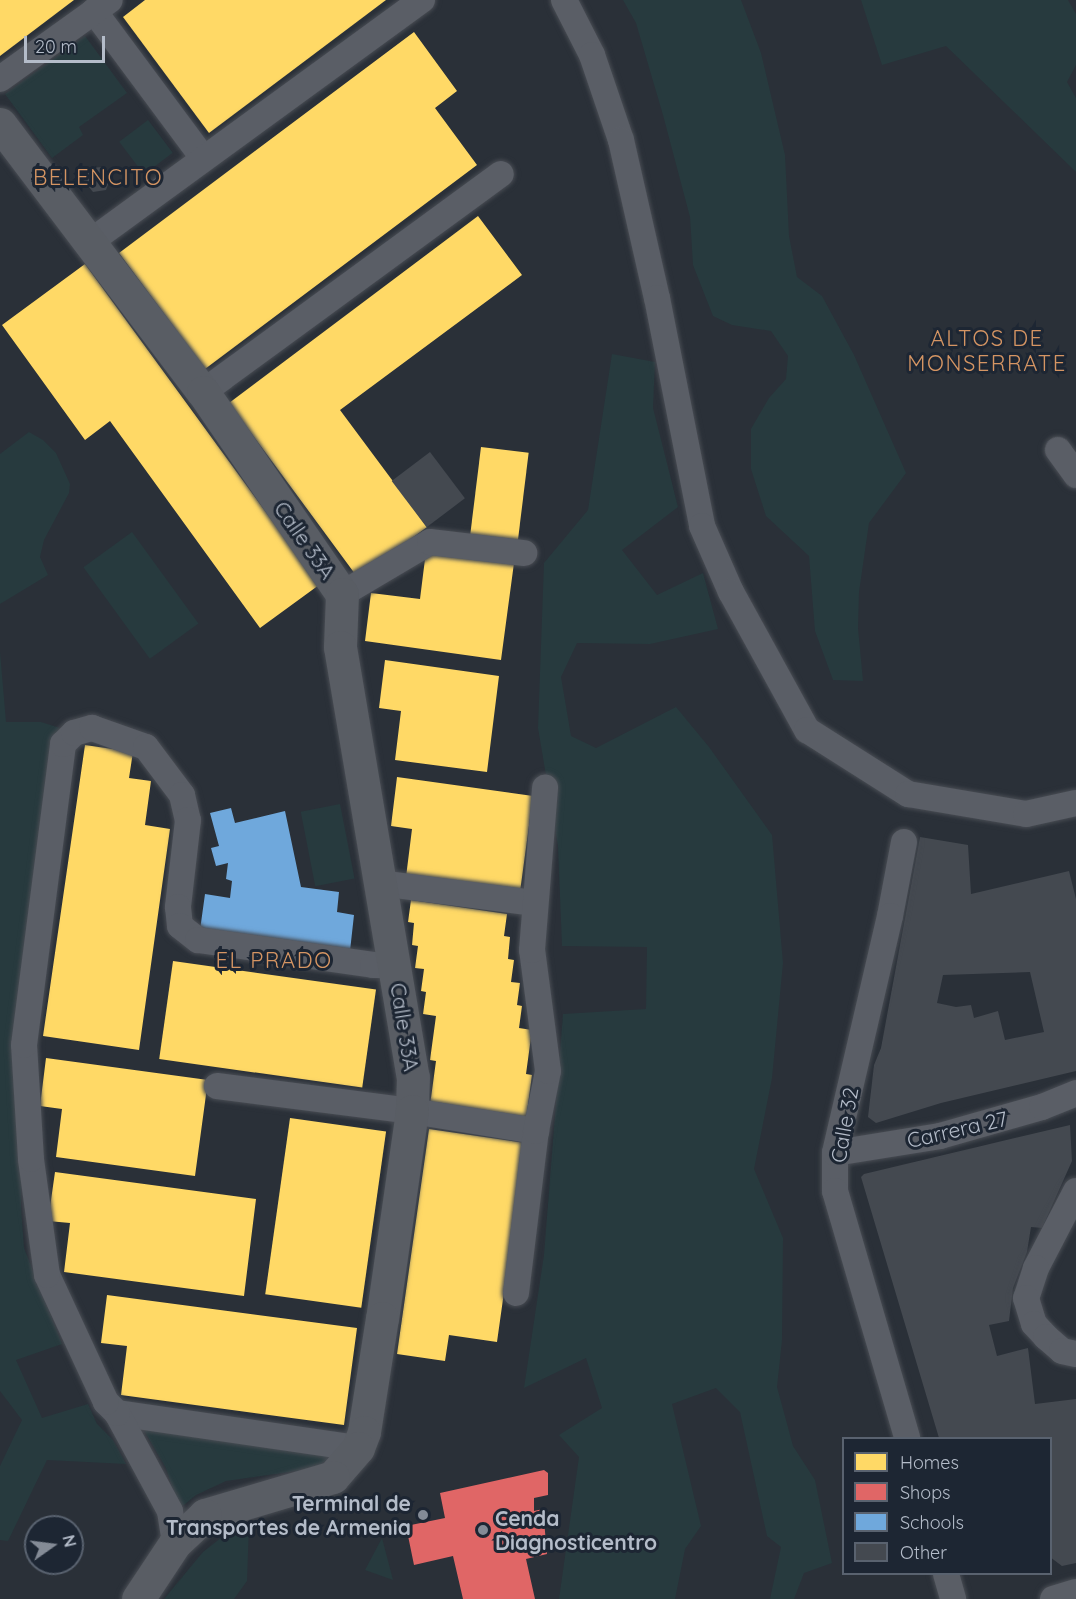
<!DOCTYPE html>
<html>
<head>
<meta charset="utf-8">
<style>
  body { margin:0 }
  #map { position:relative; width:1076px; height:1599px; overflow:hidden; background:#2a3038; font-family:Quicksand,sans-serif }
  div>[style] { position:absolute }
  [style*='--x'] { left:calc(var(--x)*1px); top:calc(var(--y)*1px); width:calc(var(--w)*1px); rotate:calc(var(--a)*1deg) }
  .green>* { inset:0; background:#273a3e; transform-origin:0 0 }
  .homes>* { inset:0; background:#ffd966; transform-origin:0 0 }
  .shops>* { inset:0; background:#e06666 }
  .schools>* { inset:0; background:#6fa8dc }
  .building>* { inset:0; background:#444950; transform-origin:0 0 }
  .roads { filter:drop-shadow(0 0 2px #484c53) drop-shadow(0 0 2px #484c53) }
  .street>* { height:26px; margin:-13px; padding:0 13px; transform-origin:13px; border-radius:13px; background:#5a5e66 }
  .secondary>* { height:33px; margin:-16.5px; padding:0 16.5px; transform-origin:16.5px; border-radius:16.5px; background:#595d64 }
  .dots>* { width:16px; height:16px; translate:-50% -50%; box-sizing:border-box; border:3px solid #1d2633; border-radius:50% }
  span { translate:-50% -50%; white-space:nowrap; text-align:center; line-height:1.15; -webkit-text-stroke:6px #1d2633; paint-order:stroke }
  .street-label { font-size:21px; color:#b4bcc9 }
  .poi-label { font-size:21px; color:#b4bcc9; font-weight:700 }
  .right { translate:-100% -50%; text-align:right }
  .left { translate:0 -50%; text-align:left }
  .neighbourhood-label { font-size:22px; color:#d59563; letter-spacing:1.5px }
  .legend { position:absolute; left:842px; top:1437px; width:210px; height:138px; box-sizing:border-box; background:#1d2633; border:2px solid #59626f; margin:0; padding:8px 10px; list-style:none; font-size:18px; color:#b4bcc9 }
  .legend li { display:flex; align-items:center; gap:12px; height:30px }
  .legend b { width:30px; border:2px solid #59626f }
  .north { position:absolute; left:24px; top:1515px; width:60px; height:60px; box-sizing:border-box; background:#1d2633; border:2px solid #59626f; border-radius:50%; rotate:76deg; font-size:16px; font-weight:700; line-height:24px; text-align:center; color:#b4bcc9 }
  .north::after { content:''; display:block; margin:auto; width:21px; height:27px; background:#848b96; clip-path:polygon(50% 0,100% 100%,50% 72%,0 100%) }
  .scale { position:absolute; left:24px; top:36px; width:81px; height:27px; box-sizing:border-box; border:3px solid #b4bcc9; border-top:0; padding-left:8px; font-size:18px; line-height:21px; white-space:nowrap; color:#b4bcc9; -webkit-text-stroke:4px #1d2633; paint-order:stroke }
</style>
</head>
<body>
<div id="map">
  <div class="green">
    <div style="clip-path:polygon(623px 0,741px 0,761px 53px,785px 155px,789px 236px,797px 277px,822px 296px,854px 355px,906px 473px,869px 523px,859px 592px,858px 628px,863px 681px,833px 680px,815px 631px,809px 556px,766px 516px,751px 469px,751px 429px,769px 398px,786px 379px,788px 356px,771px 331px,732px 325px,713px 316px,693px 265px,690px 217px,663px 115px,636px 23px)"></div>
    <div style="clip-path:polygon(861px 0,1068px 0,1076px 14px,1076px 65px,1067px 82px,1076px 98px,1076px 172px,946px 46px,882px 65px)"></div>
    <div style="clip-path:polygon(85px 36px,127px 93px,79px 127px,83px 135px,52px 158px,5px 94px)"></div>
    <div style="left:148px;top:120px;width:41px;height:36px;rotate:53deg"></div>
    <div style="clip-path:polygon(612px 354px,655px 362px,653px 408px,678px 507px,622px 550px,657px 595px,703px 573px,718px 629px,650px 644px,577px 643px,561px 677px,571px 736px,596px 748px,676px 707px,709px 747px,772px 835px,783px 963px,772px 1078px,754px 1169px,783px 1238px,782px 1340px,777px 1387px,793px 1446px,815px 1480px,832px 1563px,804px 1573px,794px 1599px,770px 1599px,781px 1547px,767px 1536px,740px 1412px,716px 1388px,672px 1404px,701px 1526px,685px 1549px,675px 1599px,559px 1599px,579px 1457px,559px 1435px,602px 1408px,586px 1358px,524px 1388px,544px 1255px,563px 1014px,646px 1009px,647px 947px,562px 946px,558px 846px,538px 728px,544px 563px,588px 510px)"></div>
    <div style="clip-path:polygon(29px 432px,43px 440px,56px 453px,70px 484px,69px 493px,44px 540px,40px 557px,48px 575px,0 604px,0 454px)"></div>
    <div style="left:132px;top:532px;width:113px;height:60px;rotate:54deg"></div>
    <div style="clip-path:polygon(0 652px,6px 722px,41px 722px,60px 728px,26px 958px,21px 1207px,24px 1248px,62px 1344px,16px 1360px,42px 1418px,88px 1404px,97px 1424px,113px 1440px,126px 1464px,47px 1460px,8px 1541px,0 1540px,0 1466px,22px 1420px,0 1391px)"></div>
    <div style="left:340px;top:804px;width:76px;height:40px;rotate:79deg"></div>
    <div style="clip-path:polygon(142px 1427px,332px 1450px,325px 1462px,311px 1469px,226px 1481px,196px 1495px,179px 1509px,166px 1468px)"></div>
    <div style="clip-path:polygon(249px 1525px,247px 1581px,234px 1599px,164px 1599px,203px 1552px,231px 1530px)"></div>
    <div style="clip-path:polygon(382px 1538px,393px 1580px,365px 1570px)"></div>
  </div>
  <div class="homes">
    <div style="clip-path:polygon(0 0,74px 0,0 56px)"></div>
    <div style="clip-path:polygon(145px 0,386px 0,209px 133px,123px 17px)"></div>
    <div style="clip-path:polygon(414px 32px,457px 91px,435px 108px,477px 165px,205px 369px,119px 253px)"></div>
    <div style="clip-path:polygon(478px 216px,522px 275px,340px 410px,427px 527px,358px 578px,229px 403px)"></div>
    <div style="clip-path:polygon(85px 264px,319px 585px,260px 628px,110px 421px,85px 440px,2px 325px)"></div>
    <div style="left:481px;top:447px;width:48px;height:89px;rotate:7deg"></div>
    <div style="clip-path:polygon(426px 551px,514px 563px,501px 660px,365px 641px,371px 593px,420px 599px)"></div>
    <div style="clip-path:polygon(385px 660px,499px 676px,487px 772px,395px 760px,401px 711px,379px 708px)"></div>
    <div style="clip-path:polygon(85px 745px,133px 752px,129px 778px,151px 781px,145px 825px,170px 829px,139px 1050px,43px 1036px)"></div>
    <div style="clip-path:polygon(397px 777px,533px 796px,520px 892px,406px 877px,412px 829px,391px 826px)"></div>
    <div style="clip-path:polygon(411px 900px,507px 914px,504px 936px,510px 937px,508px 959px,514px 960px,511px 982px,520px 983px,517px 1005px,522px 1006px,519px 1028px,532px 1030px,526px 1074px,532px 1075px,526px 1119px,430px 1105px,436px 1061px,430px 1060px,436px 1016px,423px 1014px,426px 992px,421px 991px,424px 969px,415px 968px,418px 946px,412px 945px,414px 923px,408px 922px)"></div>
    <div style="left:173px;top:961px;width:205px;height:99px;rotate:8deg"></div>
    <div style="clip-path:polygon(46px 1058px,208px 1080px,195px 1176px,56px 1157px,62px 1109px,40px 1106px)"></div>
    <div style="left:290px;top:1118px;width:97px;height:178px;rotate:8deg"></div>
    <div style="clip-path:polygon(429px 1129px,525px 1143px,497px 1342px,449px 1335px,445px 1361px,397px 1354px)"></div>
    <div style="clip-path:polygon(55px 1172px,256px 1199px,244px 1296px,64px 1272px,70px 1223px,48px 1221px)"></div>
    <div style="clip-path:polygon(107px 1295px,357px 1328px,344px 1425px,121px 1395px,127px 1346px,101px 1343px)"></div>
  </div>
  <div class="shops">
    <div style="clip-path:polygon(544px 1470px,548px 1473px,548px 1495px,534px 1498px,534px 1511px,543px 1509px,547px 1554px,526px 1559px,535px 1599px,463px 1599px,453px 1556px,414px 1565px,406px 1526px,445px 1518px,440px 1493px)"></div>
  </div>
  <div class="schools">
    <div style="clip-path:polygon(231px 808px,235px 823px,285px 811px,301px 887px,339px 892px,337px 912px,354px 915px,350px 951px,200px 930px,205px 894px,230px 898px,232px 881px,226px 879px,228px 863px,216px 866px,211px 848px,219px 846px,210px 813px)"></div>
  </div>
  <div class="building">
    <div style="clip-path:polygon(103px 167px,111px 177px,106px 190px,93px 192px,84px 181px,90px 168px)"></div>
    <div style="left:430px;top:452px;width:58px;height:48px;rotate:53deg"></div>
    <div style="clip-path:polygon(evenodd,920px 837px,968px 845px,971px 894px,1069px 871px,1076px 899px,1076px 1071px,941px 1103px,876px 1123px,868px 1117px,874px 1065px,881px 1048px,920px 837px,1030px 972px,1044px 1032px,1005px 1040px,998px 1011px,974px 1018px,971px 1005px,956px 1007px,937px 1003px,943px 975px,1030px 972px)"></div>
    <div style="clip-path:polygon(1070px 1125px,1072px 1161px,1042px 1228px,1031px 1227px,1027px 1252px,1013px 1288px,1009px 1321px,989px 1325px,997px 1356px,1028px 1348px,1035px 1404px,1076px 1399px,1076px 1563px,1062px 1566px,1050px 1557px,1050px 1438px,939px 1438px,861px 1177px,864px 1174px)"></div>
  </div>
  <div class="roads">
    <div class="street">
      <div style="--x:564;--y:0;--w:62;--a:63"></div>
      <div style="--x:592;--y:55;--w:90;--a:71.2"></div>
      <div style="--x:621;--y:140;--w:162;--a:77.2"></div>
      <div style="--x:657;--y:298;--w:232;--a:78.8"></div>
      <div style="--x:702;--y:526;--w:72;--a:66.3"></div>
      <div style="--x:731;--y:592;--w:158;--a:61.2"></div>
      <div style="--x:807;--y:730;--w:120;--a:32.4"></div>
      <div style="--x:908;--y:794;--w:120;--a:9.6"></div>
      <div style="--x:1026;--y:814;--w:51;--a:-12.4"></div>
      <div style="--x:94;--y:11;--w:183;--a:53.4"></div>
      <div style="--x:0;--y:79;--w:135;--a:-35.7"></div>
      <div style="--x:90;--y:242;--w:411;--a:-36.1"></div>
      <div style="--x:203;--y:392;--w:369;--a:-36.2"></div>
      <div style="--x:1058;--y:450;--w:31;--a:54"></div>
      <div style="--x:342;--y:594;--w:102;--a:-30.6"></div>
      <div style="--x:430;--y:542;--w:95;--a:6.7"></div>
      <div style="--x:904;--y:842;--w:75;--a:100.7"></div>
      <div style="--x:890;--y:916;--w:243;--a:103.1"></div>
      <div style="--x:835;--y:1153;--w:38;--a:90"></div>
      <div style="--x:835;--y:1191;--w:257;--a:73.7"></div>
      <div style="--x:380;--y:883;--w:155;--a:7.4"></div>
      <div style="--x:217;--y:1086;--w:197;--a:7.3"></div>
      <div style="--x:412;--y:1111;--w:126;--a:9.2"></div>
      <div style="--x:835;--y:1153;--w:106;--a:-9.2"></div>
      <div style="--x:940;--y:1136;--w:106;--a:-15.9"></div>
      <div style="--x:1042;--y:1107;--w:37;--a:-22"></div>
      <div style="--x:1076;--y:1191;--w:87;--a:117.5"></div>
      <div style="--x:1036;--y:1268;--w:32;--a:108"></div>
      <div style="--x:1026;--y:1298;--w:27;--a:73"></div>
      <div style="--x:1034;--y:1324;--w:18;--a:47"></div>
      <div style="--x:1046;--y:1337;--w:21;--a:41"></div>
      <div style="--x:1062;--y:1351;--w:14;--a:12"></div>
      <div style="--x:516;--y:1293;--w:163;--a:-83"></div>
      <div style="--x:536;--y:1131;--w:61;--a:-78.7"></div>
      <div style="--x:548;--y:1071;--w:122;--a:-97.5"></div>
      <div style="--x:532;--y:950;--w:163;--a:-85.4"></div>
      <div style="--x:117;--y:1413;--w:244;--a:8.3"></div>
      <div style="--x:175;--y:1543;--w:32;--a:-99"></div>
      <div style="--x:170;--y:1511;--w:111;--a:-118.4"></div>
      <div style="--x:117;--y:1413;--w:16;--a:-135"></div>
      <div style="--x:106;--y:1402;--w:140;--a:-114.9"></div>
      <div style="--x:47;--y:1275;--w:117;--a:-97.9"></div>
      <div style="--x:31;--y:1159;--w:114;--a:-93.5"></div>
      <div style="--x:24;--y:1045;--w:304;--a:-82.6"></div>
      <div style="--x:63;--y:744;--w:16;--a:-45"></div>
      <div style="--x:74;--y:733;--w:19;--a:-16"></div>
      <div style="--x:92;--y:728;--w:57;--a:19.4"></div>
      <div style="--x:146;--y:747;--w:60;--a:53.1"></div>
      <div style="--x:182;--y:795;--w:26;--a:77"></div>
      <div style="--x:188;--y:820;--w:88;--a:96.6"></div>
      <div style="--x:178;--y:907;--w:19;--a:84"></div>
      <div style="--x:180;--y:926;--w:23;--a:38"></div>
      <div style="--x:198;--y:940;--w:177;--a:8.1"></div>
      <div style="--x:373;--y:965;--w:21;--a:0"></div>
      <div style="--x:946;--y:1574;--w:26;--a:74"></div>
      <div style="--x:1053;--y:1599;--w:24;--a:-17"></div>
    </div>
    <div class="secondary">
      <div style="--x:0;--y:124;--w:336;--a:52.9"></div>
      <div style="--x:203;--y:392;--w:245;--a:55.5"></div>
      <div style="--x:342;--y:594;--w:53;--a:92.2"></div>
      <div style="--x:340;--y:647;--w:436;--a:80.4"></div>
      <div style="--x:413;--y:1077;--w:34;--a:92"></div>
      <div style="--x:412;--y:1111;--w:209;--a:98.2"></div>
      <div style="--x:382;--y:1318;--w:115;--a:99"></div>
      <div style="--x:364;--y:1432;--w:17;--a:111"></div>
      <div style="--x:358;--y:1448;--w:38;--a:131"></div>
      <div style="--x:333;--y:1477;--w:134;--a:163.5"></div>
      <div style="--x:205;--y:1515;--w:41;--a:137"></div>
      <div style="--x:175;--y:1543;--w:67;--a:123.5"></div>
    </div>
  </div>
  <div class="dots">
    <div style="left:423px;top:1515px;background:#848b96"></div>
    <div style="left:483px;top:1530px;background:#848b96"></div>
  </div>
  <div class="street-label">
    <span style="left:305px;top:540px;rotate:55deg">Calle 33A</span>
    <span style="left:405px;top:1027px;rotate:81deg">Calle 33A</span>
    <span style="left:844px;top:1125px;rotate:-80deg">Calle 32</span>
    <span style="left:957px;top:1129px;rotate:-13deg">Carrera 27</span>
  </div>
  <div class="poi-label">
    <span class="right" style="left:411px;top:1515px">Terminal de<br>Transportes de Armenia</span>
    <span class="left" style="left:495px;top:1530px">Cenda<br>Diagnosticentro</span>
  </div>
  <div class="neighbourhood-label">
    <span style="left:98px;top:178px">BELENCITO</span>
    <span style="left:987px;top:351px">ALTOS DE<br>MONSERRATE</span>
    <span style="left:274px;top:961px">EL PRADO</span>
  </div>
  <ul class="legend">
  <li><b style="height:16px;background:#ffd966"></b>Homes</li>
  <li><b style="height:16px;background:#e06666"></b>Shops</li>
  <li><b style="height:16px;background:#6fa8dc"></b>Schools</li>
  <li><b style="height:16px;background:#444950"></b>Other</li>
  </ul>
  <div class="north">N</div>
  <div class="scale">20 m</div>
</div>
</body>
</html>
